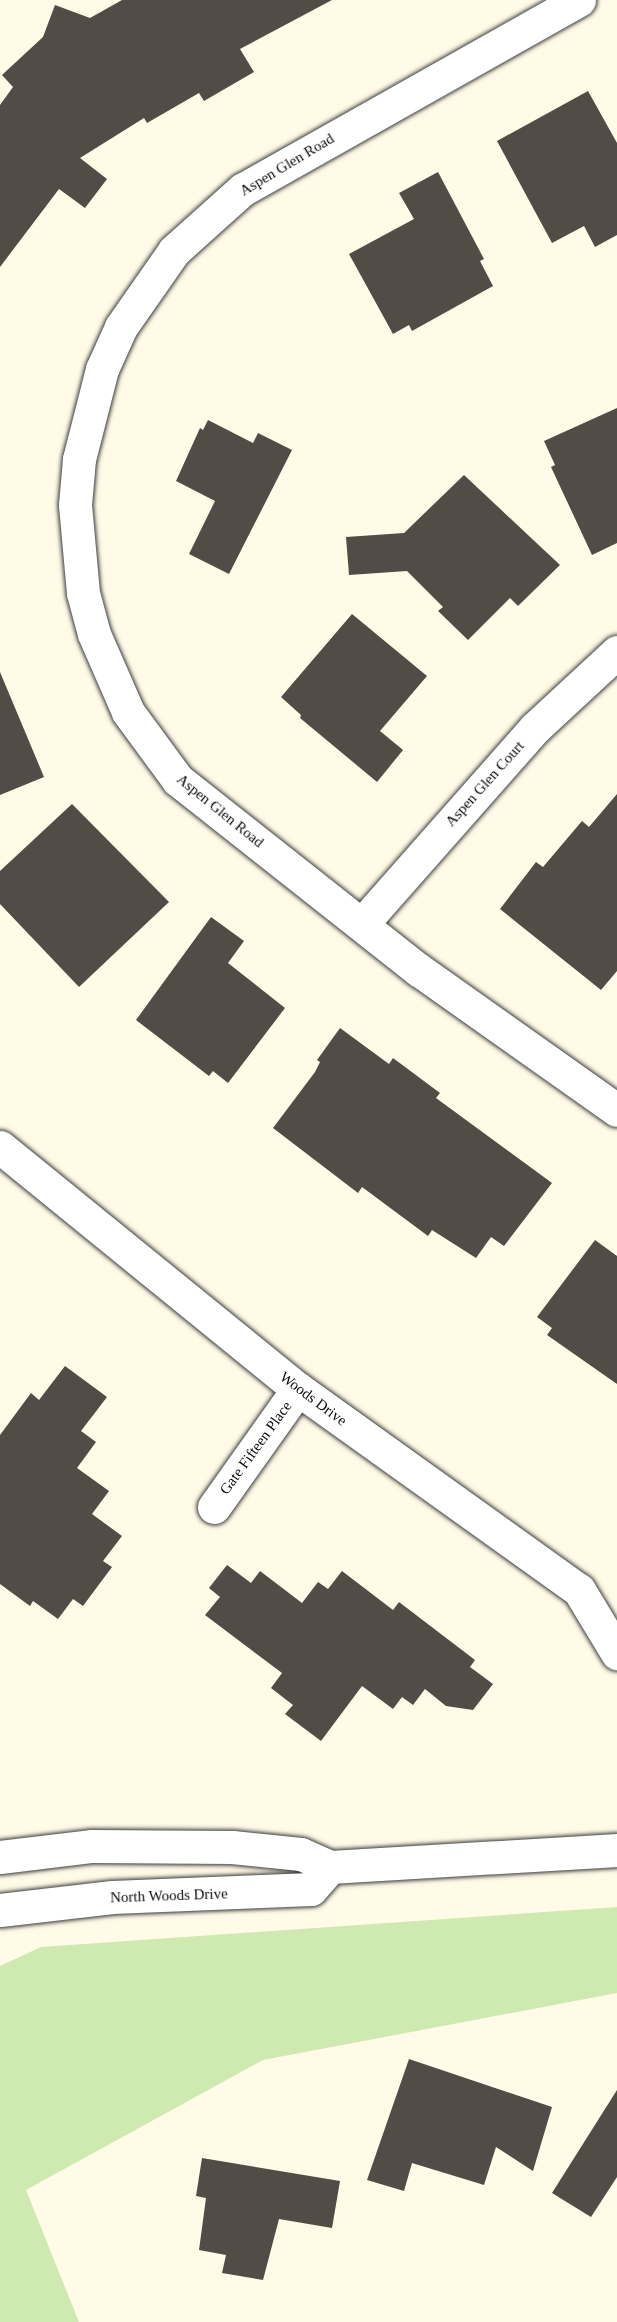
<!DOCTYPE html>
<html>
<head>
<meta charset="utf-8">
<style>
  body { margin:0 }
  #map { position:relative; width:617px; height:2322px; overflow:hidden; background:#fffbe7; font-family:"Times New Roman",serif }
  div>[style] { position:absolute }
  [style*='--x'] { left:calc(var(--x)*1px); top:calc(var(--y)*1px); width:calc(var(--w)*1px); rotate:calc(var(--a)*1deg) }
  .green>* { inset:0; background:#ceeab0 }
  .building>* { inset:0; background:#534b46 }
  .roads { filter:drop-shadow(0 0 2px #3d3d3d) drop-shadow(0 0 2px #3d3d3d) }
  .minor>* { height:33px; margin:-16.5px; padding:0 16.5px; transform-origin:16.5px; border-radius:16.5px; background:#fff }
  span { translate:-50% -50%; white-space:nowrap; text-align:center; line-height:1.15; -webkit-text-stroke:6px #fff; paint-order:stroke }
  .street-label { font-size:15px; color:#0a0a0a }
</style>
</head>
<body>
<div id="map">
  <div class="green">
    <div style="clip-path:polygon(617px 1907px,617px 1993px,263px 2060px,26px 2190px,79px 2322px,0 2322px,0 1966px,41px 1947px)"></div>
  </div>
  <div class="building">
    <div style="clip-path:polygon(122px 0,332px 0,240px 49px,254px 72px,204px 101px,199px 93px,147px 123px,144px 118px,80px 158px,107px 179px,85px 208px,59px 189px,0 267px,0 105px,13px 87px,2px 75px,43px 37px,55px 5px,90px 18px)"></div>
    <div style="clip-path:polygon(588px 91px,617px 143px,617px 235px,595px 247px,584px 226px,552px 243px,497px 141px)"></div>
    <div style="clip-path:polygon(438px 172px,484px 259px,480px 261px,493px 286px,412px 331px,409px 325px,393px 334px,349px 254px,414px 219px,399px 193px)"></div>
    <div style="clip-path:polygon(617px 408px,617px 543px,592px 555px,551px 467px,555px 465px,544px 441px)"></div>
    <div style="clip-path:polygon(208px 420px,253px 443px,258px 433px,292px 450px,229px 574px,189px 554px,215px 501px,176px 481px,200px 428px,203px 430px)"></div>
    <div style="clip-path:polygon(464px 475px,560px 565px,518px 606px,510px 598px,468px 640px,438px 611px,443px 607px,407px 571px,349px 575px,346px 537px,404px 533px)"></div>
    <div style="clip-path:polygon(352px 614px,427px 676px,380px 731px,403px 750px,377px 782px,300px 718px,301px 715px,281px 697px)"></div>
    <div style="clip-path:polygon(0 672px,44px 777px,0 795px)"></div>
    <div style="clip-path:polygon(617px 794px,617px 971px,601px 990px,500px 909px,536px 862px,543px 867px,582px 821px,589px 827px)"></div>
    <div style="clip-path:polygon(72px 804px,169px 902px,79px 987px,0 904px,0 871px)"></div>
    <div style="clip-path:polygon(211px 917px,244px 941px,228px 963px,285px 1008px,228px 1083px,213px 1071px,209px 1076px,136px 1020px)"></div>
    <div style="clip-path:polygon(340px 1028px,389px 1064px,393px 1058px,440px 1093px,436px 1098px,552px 1183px,504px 1246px,491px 1237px,476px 1258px,432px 1230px,428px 1236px,362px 1187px,358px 1193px,273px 1128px,315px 1072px,320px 1062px,317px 1060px)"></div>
    <div style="clip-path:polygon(595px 1240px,617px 1256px,617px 1384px,547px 1335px,552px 1328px,537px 1317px)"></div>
    <div style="clip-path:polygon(65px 1366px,107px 1397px,81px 1431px,96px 1442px,77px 1468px,109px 1491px,92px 1514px,122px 1536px,103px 1561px,112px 1567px,83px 1606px,73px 1599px,58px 1619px,33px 1601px,30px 1606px,0 1584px,0 1435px,31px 1393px,39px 1400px)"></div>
    <div style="clip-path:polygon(227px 1565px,251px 1583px,260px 1571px,302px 1603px,318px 1582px,328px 1589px,342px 1571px,393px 1610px,399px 1602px,475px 1660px,470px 1667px,493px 1684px,473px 1710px,446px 1706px,425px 1689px,413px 1705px,402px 1697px,393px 1709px,362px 1686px,321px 1741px,285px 1714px,293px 1705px,271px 1688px,282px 1673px,205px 1615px,220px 1597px,209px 1588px)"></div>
    <div style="clip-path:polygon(409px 2059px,552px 2107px,533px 2171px,496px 2147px,484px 2185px,412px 2163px,404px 2191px,367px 2180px)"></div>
    <div style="clip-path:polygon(617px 2090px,617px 2177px,591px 2217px,552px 2193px)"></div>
    <div style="clip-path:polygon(202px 2158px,340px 2181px,332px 2228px,279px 2219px,263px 2280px,222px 2273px,226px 2255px,199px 2250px,206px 2198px,196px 2196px)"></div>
  </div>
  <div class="roads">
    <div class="minor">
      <div style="--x:579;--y:0;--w:386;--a:150.6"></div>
      <div style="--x:243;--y:189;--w:93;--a:138.1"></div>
      <div style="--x:174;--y:251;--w:93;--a:124.9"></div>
      <div style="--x:121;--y:327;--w:46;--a:114.3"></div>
      <div style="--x:102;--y:369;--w:93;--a:104.3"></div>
      <div style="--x:79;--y:459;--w:46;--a:95"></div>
      <div style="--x:75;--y:505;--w:88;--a:84.8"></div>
      <div style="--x:83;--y:593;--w:42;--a:75"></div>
      <div style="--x:94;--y:634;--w:85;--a:66.4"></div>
      <div style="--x:128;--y:712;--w:84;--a:53.7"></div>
      <div style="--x:178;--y:780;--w:307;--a:38.3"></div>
      <div style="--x:419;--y:970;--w:242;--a:35.3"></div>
      <div style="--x:362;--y:924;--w:261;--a:-48.6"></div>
      <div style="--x:535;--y:728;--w:112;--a:-42.8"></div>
      <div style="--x:0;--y:1147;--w:384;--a:39.1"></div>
      <div style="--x:298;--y:1389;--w:345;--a:35.6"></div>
      <div style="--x:579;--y:1590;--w:74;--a:58.9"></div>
      <div style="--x:214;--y:1507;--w:145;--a:-54.6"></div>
      <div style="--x:0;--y:1857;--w:93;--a:-6.8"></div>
      <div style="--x:92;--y:1846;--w:140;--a:0.4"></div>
      <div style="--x:232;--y:1847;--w:69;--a:5.8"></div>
      <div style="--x:301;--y:1854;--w:32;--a:24"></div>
      <div style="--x:330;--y:1867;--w:288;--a:-3.4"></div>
      <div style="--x:0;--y:1910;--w:113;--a:-6.6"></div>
      <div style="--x:112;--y:1897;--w:199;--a:-2.3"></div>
      <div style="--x:311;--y:1889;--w:29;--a:-49"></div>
    </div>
  </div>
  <div class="street-label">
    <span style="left:287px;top:165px;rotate:-31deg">Aspen Glen Road</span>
    <span style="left:485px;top:784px;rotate:-48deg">Aspen Glen Court</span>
    <span style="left:220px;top:811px;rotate:39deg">Aspen Glen Road</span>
    <span style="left:313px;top:1399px;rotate:37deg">Woods Drive</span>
    <span style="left:256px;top:1448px;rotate:-54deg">Gate Fifteen Place</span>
    <span style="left:169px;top:1896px;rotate:-2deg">North Woods Drive</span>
  </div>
</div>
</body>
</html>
